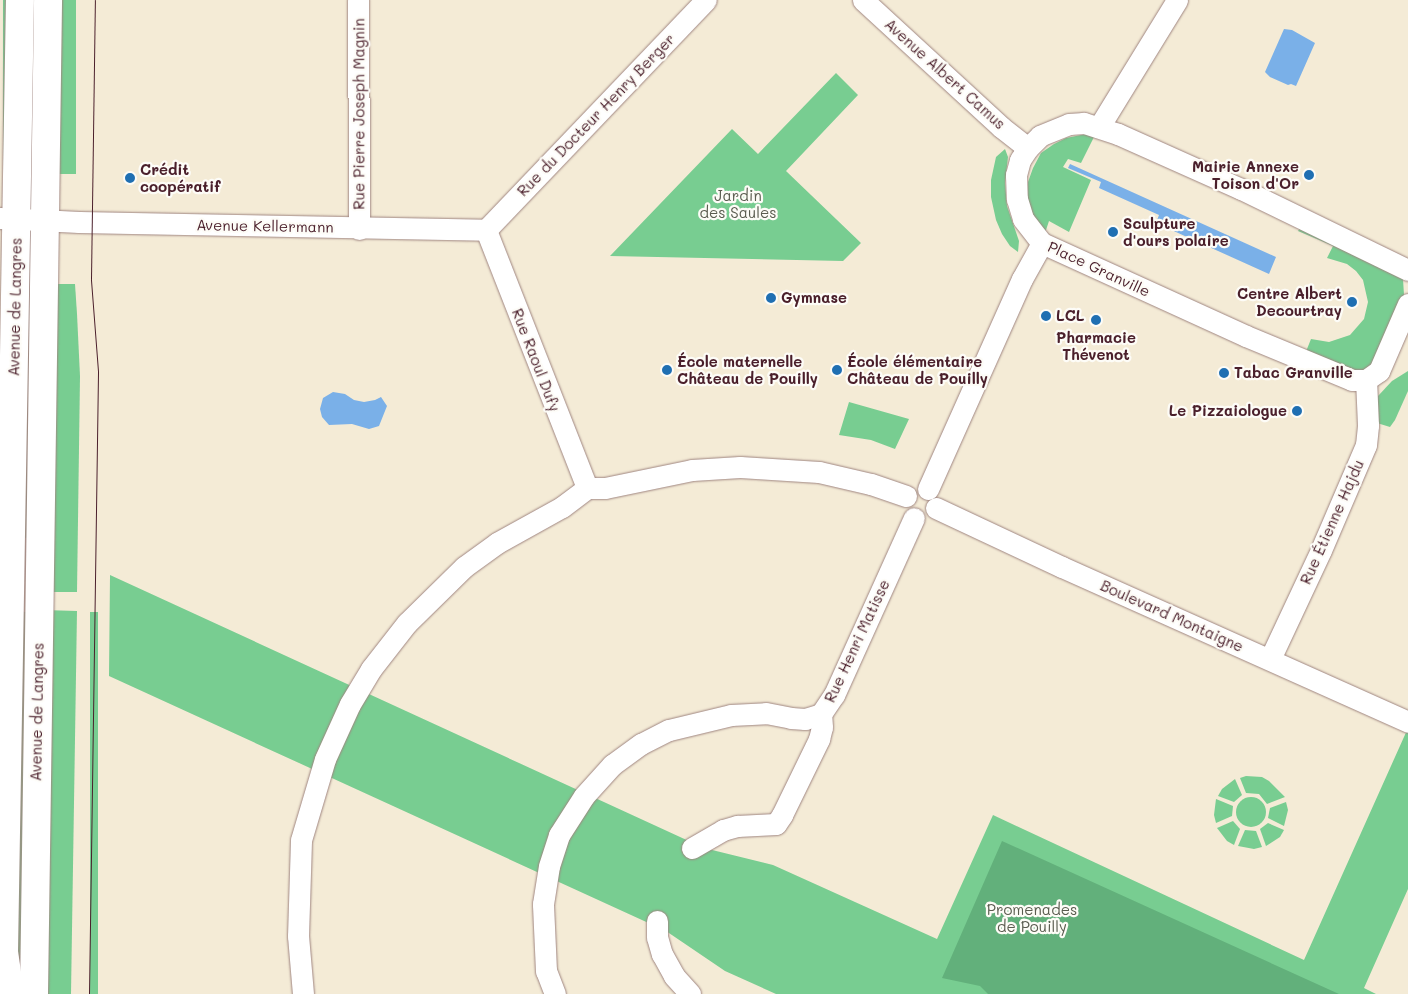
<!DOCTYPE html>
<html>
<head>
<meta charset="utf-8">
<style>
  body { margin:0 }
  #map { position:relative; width:1408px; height:994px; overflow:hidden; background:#f4ebd6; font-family:Mali,sans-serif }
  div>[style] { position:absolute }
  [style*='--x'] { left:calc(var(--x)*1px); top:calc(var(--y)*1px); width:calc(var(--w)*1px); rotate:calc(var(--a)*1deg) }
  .green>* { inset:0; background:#78cd91; transform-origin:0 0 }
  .round { border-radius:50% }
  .forest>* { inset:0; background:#62b07b }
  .water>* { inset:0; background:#7ab0e8 }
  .roads { filter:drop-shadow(0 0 1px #9f8580) drop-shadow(0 0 1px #9f8580) }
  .minor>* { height:21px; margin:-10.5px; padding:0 10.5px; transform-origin:10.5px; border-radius:10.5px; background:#fff }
  .primary>* { height:28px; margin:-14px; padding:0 14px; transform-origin:14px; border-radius:14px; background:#fff }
  .tram>* { height:1px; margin:-0.5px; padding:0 0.5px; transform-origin:0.5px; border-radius:0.5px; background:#4a1f2b }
  .dots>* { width:14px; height:14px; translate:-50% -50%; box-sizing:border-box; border:2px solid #fdfcf7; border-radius:50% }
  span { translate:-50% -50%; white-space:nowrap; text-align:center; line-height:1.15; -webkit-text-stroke:4.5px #fdfcf7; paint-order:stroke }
  .street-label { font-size:15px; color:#4a1f2b }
  .poi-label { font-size:15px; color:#4a1f2b; font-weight:700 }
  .right { translate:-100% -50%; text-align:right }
  .left { translate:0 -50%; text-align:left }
  .park-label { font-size:15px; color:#5a5c4f }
</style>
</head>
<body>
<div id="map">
  <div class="green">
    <div style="left:3px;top:0;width:7px;height:172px"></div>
    <div style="left:57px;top:0;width:19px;height:174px"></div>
    <div style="clip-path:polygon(836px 73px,858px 95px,786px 171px,861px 243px,843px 261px,610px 256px,732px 129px,758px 154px)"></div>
    <div style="clip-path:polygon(1086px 134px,1095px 135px,1081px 163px,1068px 159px,1063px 167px,1091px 180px,1069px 232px,1049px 221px,1045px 233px,1034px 217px,1027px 200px,1028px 182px,1033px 168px,1041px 153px,1054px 144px,1066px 138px)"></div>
    <div style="clip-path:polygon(1005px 149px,1008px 157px,1005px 183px,1007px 206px,1019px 241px,1018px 252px,1010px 246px,1002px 234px,996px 220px,991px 197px,991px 180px,996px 157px)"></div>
    <div style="clip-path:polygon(1302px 225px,1399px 273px,1403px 279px,1404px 295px,1372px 364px,1365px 370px,1358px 372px,1305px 354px,1311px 339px,1329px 342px,1350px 335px,1364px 319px,1368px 302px,1363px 280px,1356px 271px,1347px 264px,1327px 258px,1333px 246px,1298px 231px)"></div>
    <div style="left:25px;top:268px;width:8px;height:270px"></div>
    <div style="clip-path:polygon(53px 284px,75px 284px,77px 314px,80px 376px,77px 592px,49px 592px)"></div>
    <div style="clip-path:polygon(1408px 371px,1408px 391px,1395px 420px,1390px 427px,1377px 423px,1378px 396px,1392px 381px)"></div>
    <div style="clip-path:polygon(849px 402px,909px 419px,895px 449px,871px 440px,839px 435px)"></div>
    <div style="clip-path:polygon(110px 575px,704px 848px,773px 865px,937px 939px,993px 815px,1304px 960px,1408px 728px,1408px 889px,1364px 988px,1376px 994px,776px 994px,725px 971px,666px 931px,109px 676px)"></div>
    <div style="clip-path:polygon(44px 610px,77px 611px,71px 994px,43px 994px)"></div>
    <div style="clip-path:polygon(19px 612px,30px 612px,23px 976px,13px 994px)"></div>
    <div style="left:90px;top:612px;width:8px;height:382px"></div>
    <div style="clip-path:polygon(1246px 776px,1262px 777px,1269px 781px,1285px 797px,1267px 804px,1259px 794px,1246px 793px,1240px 778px)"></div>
    <div style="clip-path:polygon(1235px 779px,1242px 795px,1234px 802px,1218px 796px,1222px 789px)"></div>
    <div class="round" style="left:1236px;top:797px;width:30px;height:30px"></div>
    <div style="clip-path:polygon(1216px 799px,1233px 806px,1232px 816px,1216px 823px,1214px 815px)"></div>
    <div style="clip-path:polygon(1286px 802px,1288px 810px,1284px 826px,1268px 818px,1270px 808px)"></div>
    <div style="clip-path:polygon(1233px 821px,1240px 829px,1234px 845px,1227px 841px,1217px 828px)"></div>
    <div style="clip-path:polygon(1268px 823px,1284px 830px,1280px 837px,1266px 846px,1260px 829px)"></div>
    <div style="clip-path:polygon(1245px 830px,1256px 831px,1262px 847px,1254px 849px,1238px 846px)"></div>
  </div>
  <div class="forest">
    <div style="clip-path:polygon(1002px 841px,1339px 994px,988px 994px,980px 986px,942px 978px)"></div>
  </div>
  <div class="water">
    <div style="clip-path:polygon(1284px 29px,1292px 30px,1315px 43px,1296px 86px,1291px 84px,1288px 85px,1270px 77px,1265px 72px)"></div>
    <div style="clip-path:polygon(1070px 164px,1276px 257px,1269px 274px,1156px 223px,1159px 215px,1099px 188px,1101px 182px,1068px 168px)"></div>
    <div style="clip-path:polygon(333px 392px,345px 394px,354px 400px,364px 402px,375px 400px,381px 397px,387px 406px,379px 426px,369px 429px,352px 424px,329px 425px,322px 417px,320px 409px,323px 398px)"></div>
  </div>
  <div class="roads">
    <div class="minor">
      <div style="--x:358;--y:0;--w:229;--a:89.7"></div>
      <div style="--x:863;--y:0;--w:188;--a:42.6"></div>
      <div style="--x:1001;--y:127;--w:34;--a:38"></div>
      <div style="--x:1099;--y:127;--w:149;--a:-58.4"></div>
      <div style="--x:0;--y:218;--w:79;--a:2.9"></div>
      <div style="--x:79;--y:222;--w:407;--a:1.1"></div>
      <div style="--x:486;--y:230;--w:318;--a:-46.3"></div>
      <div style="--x:486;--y:230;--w:277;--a:68.6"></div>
      <div style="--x:1408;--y:270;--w:186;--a:-154.1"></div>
      <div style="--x:1241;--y:189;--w:135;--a:-155.9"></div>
      <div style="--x:1118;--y:134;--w:36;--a:-162"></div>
      <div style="--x:1084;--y:123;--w:15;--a:176"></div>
      <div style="--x:1069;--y:124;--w:31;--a:158"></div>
      <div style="--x:1040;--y:136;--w:17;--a:135"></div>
      <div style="--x:1028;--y:148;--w:14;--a:124"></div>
      <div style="--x:1020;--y:160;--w:16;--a:105"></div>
      <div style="--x:1016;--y:175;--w:24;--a:88"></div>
      <div style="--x:1017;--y:199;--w:21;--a:73"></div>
      <div style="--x:1023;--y:219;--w:31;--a:52"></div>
      <div style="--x:1042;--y:243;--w:224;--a:24.5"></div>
      <div style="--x:1246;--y:336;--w:115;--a:22.5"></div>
      <div style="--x:1352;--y:380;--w:14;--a:0"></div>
      <div style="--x:1366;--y:380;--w:16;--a:-35"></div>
      <div style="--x:1379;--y:371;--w:73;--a:-66.6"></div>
      <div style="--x:928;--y:489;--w:230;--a:-65.9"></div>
      <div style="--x:1022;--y:279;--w:41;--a:-60.9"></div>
      <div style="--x:936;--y:508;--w:139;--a:25.1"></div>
      <div style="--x:1062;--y:567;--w:379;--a:24.1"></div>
      <div style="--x:1270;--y:659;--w:120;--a:-64.9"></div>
      <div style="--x:1321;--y:550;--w:114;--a:-66.8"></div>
      <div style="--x:1366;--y:445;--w:20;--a:-84"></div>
      <div style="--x:1368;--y:425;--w:45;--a:-92.5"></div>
      <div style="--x:692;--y:848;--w:36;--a:-30"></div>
      <div style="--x:723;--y:830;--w:15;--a:-16"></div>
      <div style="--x:737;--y:826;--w:39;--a:-3"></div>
      <div style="--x:776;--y:824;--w:11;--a:-56"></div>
      <div style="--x:782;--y:815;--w:85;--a:-64"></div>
      <div style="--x:819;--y:739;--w:12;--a:-76"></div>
      <div style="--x:822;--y:727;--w:13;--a:-94"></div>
      <div style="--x:657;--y:921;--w:16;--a:90"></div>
      <div style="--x:657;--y:937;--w:18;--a:74"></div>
      <div style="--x:662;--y:954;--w:25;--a:61"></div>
      <div style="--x:674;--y:976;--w:24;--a:48"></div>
      <div style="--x:303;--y:994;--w:58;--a:-94.9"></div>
      <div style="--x:298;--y:936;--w:96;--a:-88.2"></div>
      <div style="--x:301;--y:840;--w:84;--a:-73.5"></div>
      <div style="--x:325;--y:759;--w:60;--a:-65.6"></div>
      <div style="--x:350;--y:704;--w:41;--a:-59"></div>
      <div style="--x:371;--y:669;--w:58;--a:-52"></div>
      <div style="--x:407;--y:623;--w:80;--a:-44.5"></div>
      <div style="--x:464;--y:567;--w:41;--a:-36"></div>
      <div style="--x:497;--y:543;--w:74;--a:-29"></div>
      <div style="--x:562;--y:507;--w:31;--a:-37"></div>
      <div style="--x:587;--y:488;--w:18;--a:0"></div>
      <div style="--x:605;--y:488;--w:89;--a:-11.7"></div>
      <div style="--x:692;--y:470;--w:48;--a:-3.6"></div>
      <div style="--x:740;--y:467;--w:79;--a:3.6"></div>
      <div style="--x:819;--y:472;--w:53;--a:13"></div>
      <div style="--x:871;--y:484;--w:37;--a:19"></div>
      <div style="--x:555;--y:994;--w:25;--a:-111"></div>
      <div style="--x:546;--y:971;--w:67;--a:-92.6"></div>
      <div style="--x:543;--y:904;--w:38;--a:-81"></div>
      <div style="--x:549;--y:866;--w:33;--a:-72"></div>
      <div style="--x:559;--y:835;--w:46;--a:-57.3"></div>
      <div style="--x:584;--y:796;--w:42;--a:-47.9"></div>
      <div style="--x:612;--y:765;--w:36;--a:-36"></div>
      <div style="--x:641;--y:744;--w:31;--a:-27"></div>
      <div style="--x:669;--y:730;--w:64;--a:-13.6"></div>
      <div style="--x:731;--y:715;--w:35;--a:-3"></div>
      <div style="--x:766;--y:713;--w:25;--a:11"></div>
      <div style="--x:791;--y:718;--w:14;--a:4"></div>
      <div style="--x:805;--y:719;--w:17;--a:-17"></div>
      <div style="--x:821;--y:714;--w:23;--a:-56"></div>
      <div style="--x:834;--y:695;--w:194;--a:-65.7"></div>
    </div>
    <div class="primary">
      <div style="--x:10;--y:994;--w:42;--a:-98.1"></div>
      <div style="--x:4;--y:952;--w:952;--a:-89.04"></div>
      <div style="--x:34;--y:994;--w:994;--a:-89.19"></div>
    </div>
  </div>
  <div class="tram">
    <div style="--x:89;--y:994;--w:623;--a:-89.17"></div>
    <div style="--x:98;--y:371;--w:92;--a:-94.4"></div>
    <div style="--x:91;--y:279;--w:279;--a:-89.2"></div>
  </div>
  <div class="dots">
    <div style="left:1309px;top:175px;background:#1f6fb2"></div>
    <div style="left:130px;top:178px;background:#1f6fb2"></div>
    <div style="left:1113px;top:232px;background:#1f6fb2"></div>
    <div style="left:771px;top:298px;background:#1f6fb2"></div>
    <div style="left:1352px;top:302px;background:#1f6fb2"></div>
    <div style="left:1046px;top:316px;background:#1f6fb2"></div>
    <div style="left:1096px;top:320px;background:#1f6fb2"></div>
    <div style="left:667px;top:370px;background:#1f6fb2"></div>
    <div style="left:837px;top:370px;background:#1f6fb2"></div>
    <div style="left:1224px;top:373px;background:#1f6fb2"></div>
    <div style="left:1297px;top:411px;background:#1f6fb2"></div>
  </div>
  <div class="street-label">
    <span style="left:945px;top:74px;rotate:42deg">Avenue Albert Camus</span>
    <span style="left:359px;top:114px;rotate:-90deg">Rue Pierre Joseph Magnin</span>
    <span style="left:596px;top:115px;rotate:-46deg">Rue du Docteur Henry Berger</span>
    <span style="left:265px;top:226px;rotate:1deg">Avenue Kellermann</span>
    <span style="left:1099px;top:269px;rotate:25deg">Place Granville</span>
    <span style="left:15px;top:307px;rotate:-89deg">Avenue de Langres</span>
    <span style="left:536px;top:360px;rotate:69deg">Rue Raoul Dufy</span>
    <span style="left:1332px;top:522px;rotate:-66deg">Rue Étienne Hajdu</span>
    <span style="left:1172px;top:616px;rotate:24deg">Boulevard Montaigne</span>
    <span style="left:857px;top:641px;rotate:-65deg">Rue Henri Matisse</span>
    <span style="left:37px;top:712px;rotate:-89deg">Avenue de Langres</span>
  </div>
  <div class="poi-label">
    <span class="right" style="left:1299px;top:175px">Mairie Annexe<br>Toison d'Or</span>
    <span class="left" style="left:140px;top:178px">Crédit<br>coopératif</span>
    <span class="left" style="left:1123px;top:232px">Sculpture<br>d'ours polaire</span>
    <span class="right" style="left:1342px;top:302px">Centre Albert<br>Decourtray</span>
    <span class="left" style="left:781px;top:298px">Gymnase</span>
    <span class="left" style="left:1056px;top:316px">LCL</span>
    <span style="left:1096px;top:346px">Pharmacie<br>Thévenot</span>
    <span class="left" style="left:677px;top:370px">École maternelle<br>Château de Pouilly</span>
    <span class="left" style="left:847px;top:370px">École élémentaire<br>Château de Pouilly</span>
    <span class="left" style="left:1234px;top:373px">Tabac Granville</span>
    <span class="right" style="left:1287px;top:411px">Le Pizzaiologue</span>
  </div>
  <div class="park-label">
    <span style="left:738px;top:204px">Jardin<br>des Saules</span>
    <span style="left:1032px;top:918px">Promenades<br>de Pouilly</span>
  </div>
</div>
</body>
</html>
